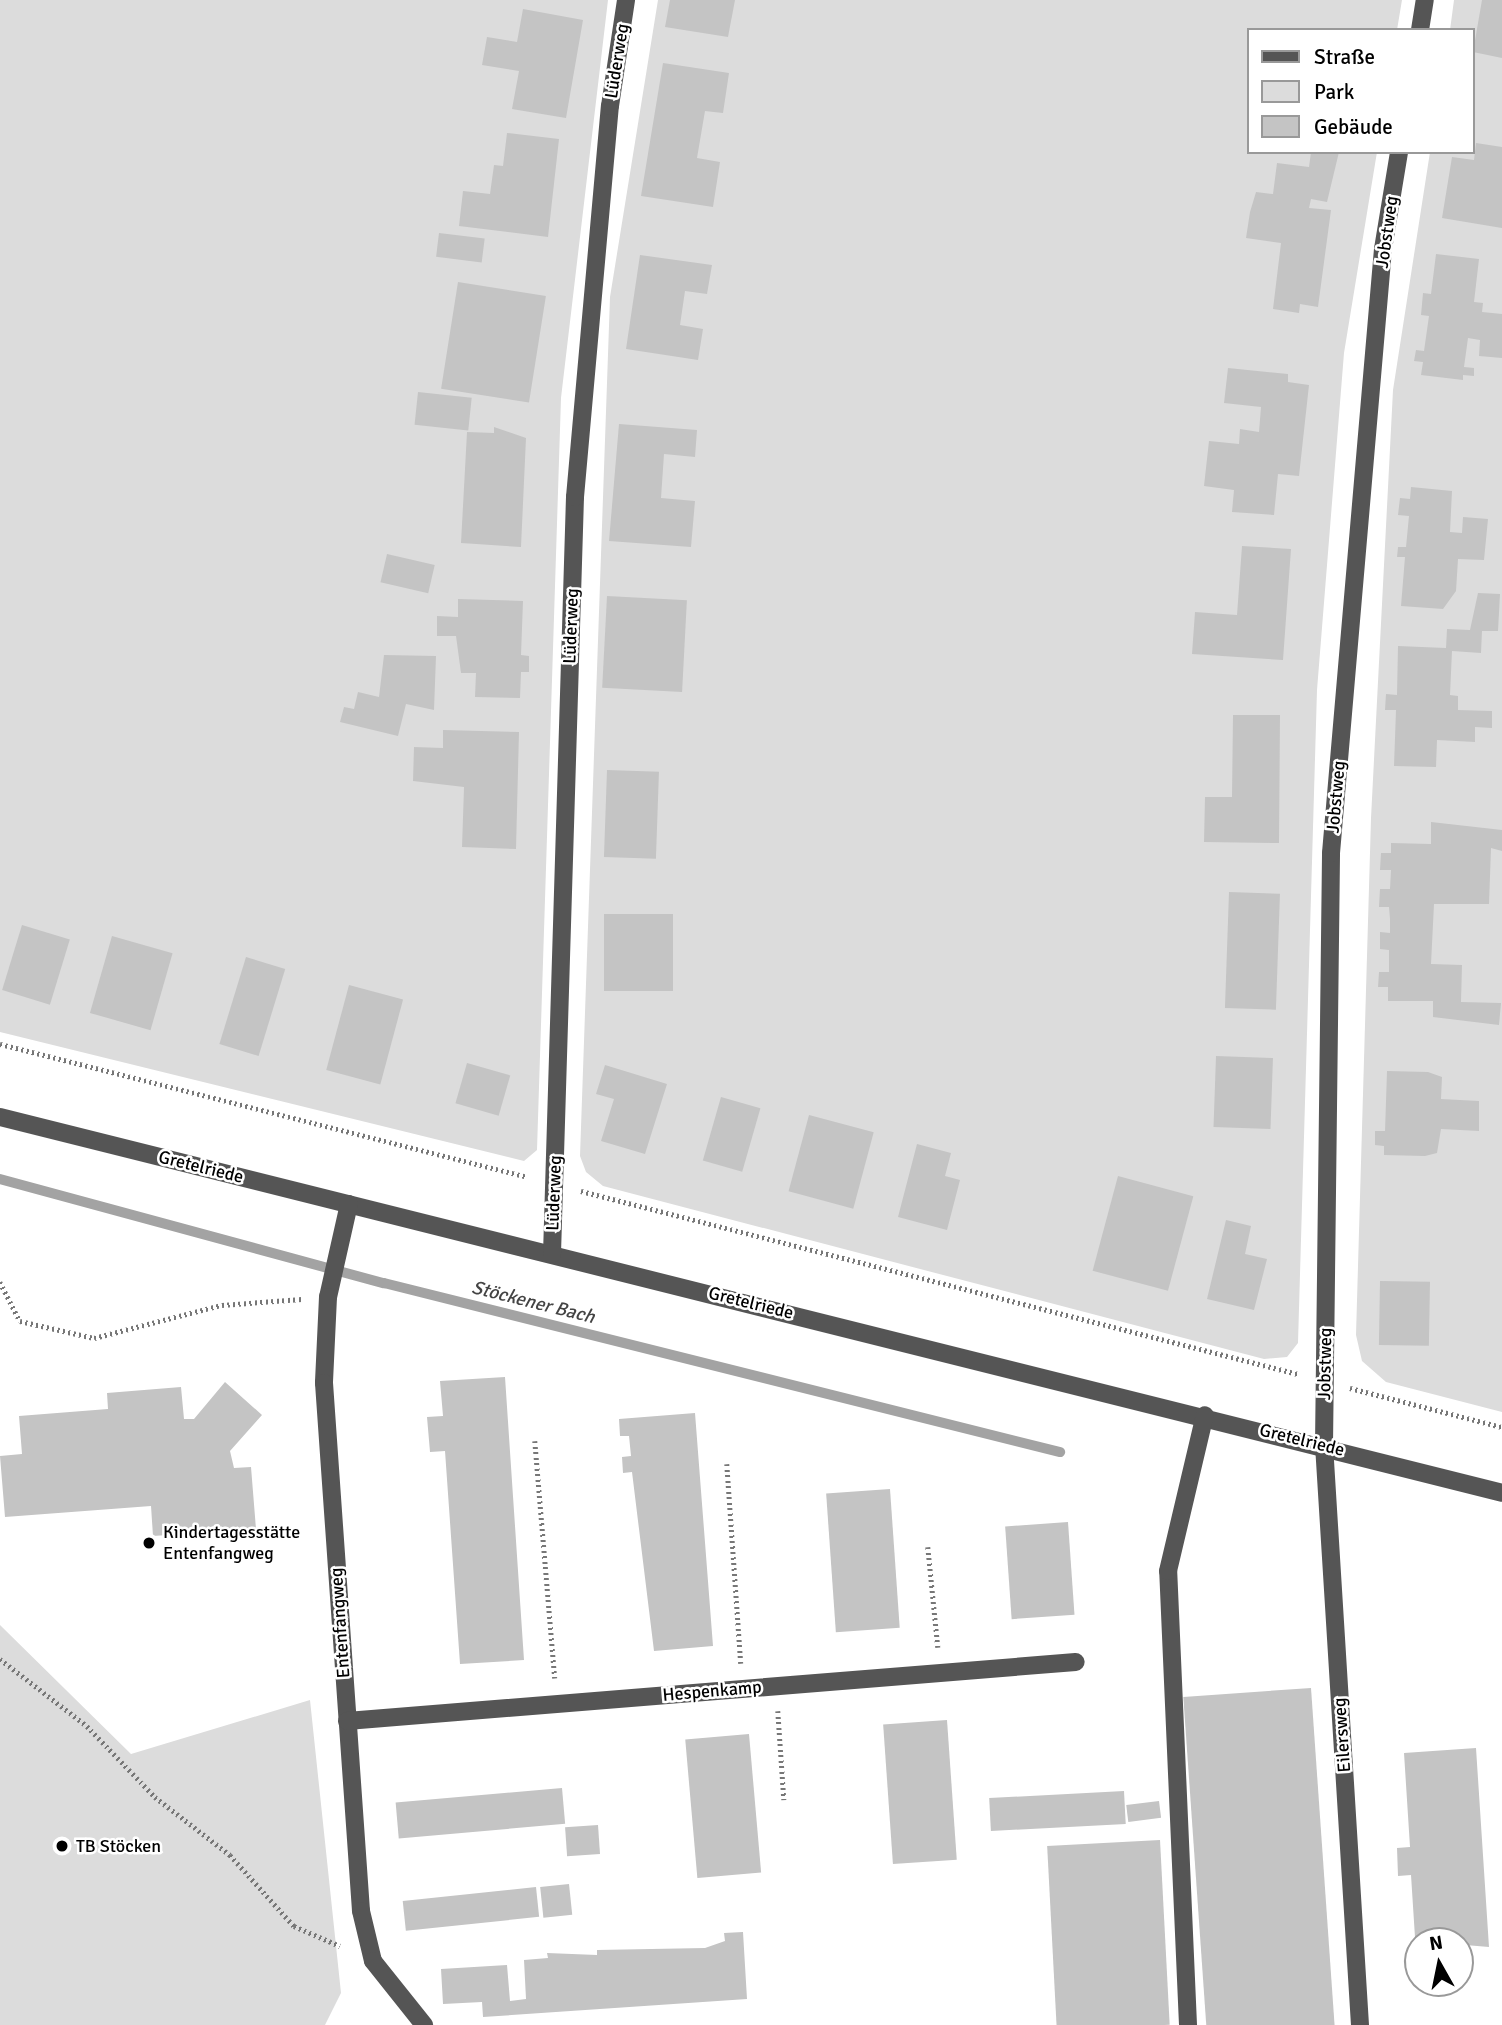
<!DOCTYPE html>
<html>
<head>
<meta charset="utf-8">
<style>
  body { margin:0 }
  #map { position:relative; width:1502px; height:2025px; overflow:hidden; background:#fff; font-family:Signika,sans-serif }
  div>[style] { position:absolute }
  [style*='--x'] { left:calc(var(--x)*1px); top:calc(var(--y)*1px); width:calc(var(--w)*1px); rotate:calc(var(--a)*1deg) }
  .green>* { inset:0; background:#dcdcdc }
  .stream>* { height:10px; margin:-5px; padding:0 5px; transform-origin:5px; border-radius:5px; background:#a3a3a3 }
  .building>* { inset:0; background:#c4c4c4; transform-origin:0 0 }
  .path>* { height:4.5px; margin-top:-2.25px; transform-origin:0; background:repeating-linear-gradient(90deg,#777 0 2px,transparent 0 5.5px) }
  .minor>* { height:18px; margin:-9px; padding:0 9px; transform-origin:9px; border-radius:9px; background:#555 }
  .dots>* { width:19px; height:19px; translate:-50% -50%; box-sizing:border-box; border:4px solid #fff; border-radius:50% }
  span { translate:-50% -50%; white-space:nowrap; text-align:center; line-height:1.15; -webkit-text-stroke:5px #fff; paint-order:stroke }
  .street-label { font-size:18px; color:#000 }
  .poi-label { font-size:18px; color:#000 }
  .left { translate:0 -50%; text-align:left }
  .water-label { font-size:19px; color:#444; font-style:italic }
  .legend { position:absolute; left:1247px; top:28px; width:228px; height:126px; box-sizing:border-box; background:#fff; border:2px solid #999; margin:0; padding:9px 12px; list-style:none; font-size:21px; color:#000 }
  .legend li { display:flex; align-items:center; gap:14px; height:35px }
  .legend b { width:35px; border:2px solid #999 }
  .north { position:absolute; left:1404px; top:1927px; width:70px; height:70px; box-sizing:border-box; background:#fff; border:2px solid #999; border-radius:50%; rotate:351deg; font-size:19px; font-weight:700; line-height:28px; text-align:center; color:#000 }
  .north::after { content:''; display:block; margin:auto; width:24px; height:32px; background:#000; clip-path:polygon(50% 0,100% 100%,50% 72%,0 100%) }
</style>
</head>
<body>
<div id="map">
  <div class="green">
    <div style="clip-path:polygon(0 0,608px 0,561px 398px,537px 1150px,524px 1161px,0 1032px)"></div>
    <div style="clip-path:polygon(658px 0,1402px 0,1397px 30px,1248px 30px,1248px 152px,1377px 152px,1344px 353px,1317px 690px,1298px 1343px,1287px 1357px,1264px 1359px,603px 1186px,586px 1172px,580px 1156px,610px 297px)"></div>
    <div style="clip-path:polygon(1454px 0,1502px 0,1502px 1412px,1386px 1382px,1362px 1361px,1356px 1335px,1371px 818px,1393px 390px,1430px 152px,1472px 152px,1472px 30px,1450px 30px)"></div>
    <div style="clip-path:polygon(0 1625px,131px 1754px,310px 1700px,341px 1993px,325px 2025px,0 2025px)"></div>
  </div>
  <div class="stream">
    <div style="--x:0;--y:1179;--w:398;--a:15.2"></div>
    <div style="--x:384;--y:1283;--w:697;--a:14.04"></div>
  </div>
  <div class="building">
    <div style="clip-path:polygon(670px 0,735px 0,728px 37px,665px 27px)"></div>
    <div style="clip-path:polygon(1482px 0,1502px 0,1502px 58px,1473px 52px)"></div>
    <div style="clip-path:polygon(523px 9px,583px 20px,566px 118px,512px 109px,519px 71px,482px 65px,487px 37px,517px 42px)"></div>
    <div style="clip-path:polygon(663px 63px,729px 73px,723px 113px,705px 111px,697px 158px,720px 162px,713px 207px,641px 196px)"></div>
    <div style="clip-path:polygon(507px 133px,559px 139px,548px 237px,459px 226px,463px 191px,490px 194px,494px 165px,503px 166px)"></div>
    <div style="clip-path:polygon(1476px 143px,1502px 147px,1502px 228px,1442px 218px,1452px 157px,1474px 160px)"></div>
    <div style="clip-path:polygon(1311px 152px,1339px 152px,1327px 202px,1311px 199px,1309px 208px,1331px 210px,1318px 307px,1300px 304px,1299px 313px,1273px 309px,1281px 243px,1246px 238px,1250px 212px,1256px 192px,1273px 194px,1277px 163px,1309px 167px)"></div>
    <div style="left:439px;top:233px;width:46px;height:24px;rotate:7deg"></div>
    <div style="clip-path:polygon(1436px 254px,1479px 259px,1474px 302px,1483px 303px,1482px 312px,1502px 314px,1502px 358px,1479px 356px,1480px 340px,1468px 338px,1464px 367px,1474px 368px,1474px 376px,1463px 375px,1463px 380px,1421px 375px,1423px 362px,1414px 361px,1416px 350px,1424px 351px,1429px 316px,1421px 315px,1423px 293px,1431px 294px)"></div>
    <div style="clip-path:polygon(640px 255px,712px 265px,707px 294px,685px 291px,680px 325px,703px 329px,698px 360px,626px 349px)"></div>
    <div style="left:458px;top:282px;width:89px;height:108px;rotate:9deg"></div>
    <div style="clip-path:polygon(1228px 368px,1288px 374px,1288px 382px,1309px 385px,1299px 476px,1278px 474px,1274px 515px,1232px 512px,1234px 490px,1204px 486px,1209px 441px,1239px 444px,1240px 429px,1259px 432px,1261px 407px,1224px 403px)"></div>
    <div style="left:418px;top:392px;width:54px;height:33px;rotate:6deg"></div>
    <div style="clip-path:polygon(619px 424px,697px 430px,695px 457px,664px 454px,661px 498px,695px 501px,691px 547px,609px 541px)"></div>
    <div style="clip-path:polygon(494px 427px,526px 438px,521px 547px,461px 543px,467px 432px,494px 433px)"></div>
    <div style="clip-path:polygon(1411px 487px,1452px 491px,1450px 532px,1462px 533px,1463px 517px,1488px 519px,1484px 560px,1458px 559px,1456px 591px,1443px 609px,1401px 606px,1405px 557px,1397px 557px,1398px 547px,1406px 547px,1409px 516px,1398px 515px,1400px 498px,1410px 499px)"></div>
    <div style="clip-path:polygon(1242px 546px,1291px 549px,1283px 660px,1192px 654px,1195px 612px,1237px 615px)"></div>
    <div style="left:387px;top:554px;width:49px;height:29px;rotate:13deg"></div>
    <div style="clip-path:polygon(1478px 593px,1500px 594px,1498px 631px,1482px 631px,1481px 653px,1452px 651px,1450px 695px,1458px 696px,1458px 710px,1492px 711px,1492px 728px,1475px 727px,1475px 742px,1437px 740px,1436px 767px,1394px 766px,1396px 710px,1385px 710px,1386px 694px,1397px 695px,1398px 646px,1446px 648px,1447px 629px,1470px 630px)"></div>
    <div style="left:607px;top:596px;width:80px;height:92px;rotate:3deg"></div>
    <div style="clip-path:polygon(458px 599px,523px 601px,521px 655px,529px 656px,529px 672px,521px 672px,520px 698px,475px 697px,476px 673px,461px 673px,456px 636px,437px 636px,437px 616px,458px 617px)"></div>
    <div style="clip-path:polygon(384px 655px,436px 656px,434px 710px,406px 704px,398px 736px,340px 722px,344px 707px,354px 709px,358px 692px,379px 697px)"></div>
    <div style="clip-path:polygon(1233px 715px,1280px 715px,1279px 843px,1204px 842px,1205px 797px,1232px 797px)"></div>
    <div style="clip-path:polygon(443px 730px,519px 732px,516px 849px,462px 847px,464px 787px,413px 781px,414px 747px,443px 748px)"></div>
    <div style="left:607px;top:770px;width:52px;height:87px;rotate:2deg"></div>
    <div style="clip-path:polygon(1431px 822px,1502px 830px,1502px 851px,1491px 848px,1489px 904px,1434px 904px,1431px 964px,1462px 965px,1461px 1002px,1501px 1003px,1499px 1025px,1433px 1017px,1433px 1001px,1388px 1001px,1388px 987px,1378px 987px,1379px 972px,1389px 972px,1389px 950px,1380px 949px,1380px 932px,1390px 933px,1390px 919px,1389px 907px,1379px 907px,1380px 889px,1390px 889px,1391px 870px,1380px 870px,1381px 853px,1391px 853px,1391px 843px,1431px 844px)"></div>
    <div style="left:1229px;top:892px;width:51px;height:116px;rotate:2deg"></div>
    <div style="left:604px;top:914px;width:69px;height:77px"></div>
    <div style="left:22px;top:925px;width:50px;height:68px;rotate:17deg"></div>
    <div style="left:112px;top:936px;width:63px;height:80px;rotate:16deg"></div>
    <div style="left:246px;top:957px;width:41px;height:91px;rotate:17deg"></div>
    <div style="left:349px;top:985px;width:56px;height:88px;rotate:15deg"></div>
    <div style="left:1216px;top:1056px;width:57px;height:71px;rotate:2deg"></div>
    <div style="left:467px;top:1063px;width:45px;height:42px;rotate:16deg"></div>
    <div style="clip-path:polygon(605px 1065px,667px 1084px,645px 1154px,601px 1141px,614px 1099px,596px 1094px)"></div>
    <div style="clip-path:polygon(1387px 1071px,1428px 1072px,1442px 1077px,1441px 1099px,1479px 1101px,1479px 1131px,1441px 1129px,1437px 1153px,1425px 1156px,1384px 1155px,1384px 1146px,1375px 1145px,1375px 1131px,1385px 1131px)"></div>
    <div style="left:721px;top:1097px;width:41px;height:66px;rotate:16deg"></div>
    <div style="left:809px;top:1115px;width:67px;height:79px;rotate:15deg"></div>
    <div style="clip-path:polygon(917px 1144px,951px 1153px,945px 1176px,960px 1180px,947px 1230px,898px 1217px)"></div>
    <div style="left:1118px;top:1176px;width:78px;height:98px;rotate:15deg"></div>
    <div style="clip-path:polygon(1226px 1220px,1251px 1226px,1245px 1254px,1267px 1259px,1254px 1310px,1207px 1299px)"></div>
    <div style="left:1380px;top:1281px;width:50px;height:64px;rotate:1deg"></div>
    <div style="clip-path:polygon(505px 1377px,524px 1660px,460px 1664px,445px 1451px,430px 1452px,427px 1417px,443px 1416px,440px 1381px)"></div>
    <div style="clip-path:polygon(225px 1382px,262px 1415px,230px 1451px,234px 1468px,251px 1467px,256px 1529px,153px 1536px,151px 1506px,5px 1517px,0 1456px,22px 1454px,19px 1416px,108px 1409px,107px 1393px,181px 1387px,184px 1419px,194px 1419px)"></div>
    <div style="clip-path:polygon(695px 1413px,713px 1646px,654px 1651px,632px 1472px,623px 1473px,622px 1457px,631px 1456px,629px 1436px,620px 1436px,619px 1419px)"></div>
    <div style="left:890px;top:1489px;width:139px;height:64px;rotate:86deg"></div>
    <div style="left:1068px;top:1522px;width:93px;height:63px;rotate:86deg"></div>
    <div style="left:1311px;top:1688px;width:338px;height:128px;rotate:86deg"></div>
    <div style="left:947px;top:1720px;width:140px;height:64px;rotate:86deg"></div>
    <div style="left:749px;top:1734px;width:139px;height:64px;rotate:85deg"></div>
    <div style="clip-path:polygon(1476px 1748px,1489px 1947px,1418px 1941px,1416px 1953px,1411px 1875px,1398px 1876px,1397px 1848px,1410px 1847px,1404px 1753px)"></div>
    <div style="left:562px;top:1788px;width:36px;height:167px;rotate:85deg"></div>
    <div style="left:1124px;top:1791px;width:33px;height:135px;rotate:87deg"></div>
    <div style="left:1159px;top:1801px;width:17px;height:33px;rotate:83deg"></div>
    <div style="left:598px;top:1825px;width:29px;height:33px;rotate:86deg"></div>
    <div style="left:1160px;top:1840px;width:185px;height:113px;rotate:87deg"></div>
    <div style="left:569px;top:1884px;width:31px;height:29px;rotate:84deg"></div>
    <div style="left:536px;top:1887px;width:30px;height:134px;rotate:84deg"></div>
    <div style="clip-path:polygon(743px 1932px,747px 1999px,483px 2017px,482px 2002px,443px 2004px,441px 1969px,507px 1965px,510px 2001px,526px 1999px,524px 1960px,548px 1958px,547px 1953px,597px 1955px,597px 1950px,705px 1948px,725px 1941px,724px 1933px)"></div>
  </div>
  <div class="path">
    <div style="--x:0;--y:1044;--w:544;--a:14.14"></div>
    <div style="--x:581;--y:1191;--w:740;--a:14.32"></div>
    <div style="--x:0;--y:1282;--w:44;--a:62.9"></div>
    <div style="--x:20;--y:1321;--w:76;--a:12.9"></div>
    <div style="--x:94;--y:1338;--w:132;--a:-14.5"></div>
    <div style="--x:222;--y:1305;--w:80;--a:-4.3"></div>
    <div style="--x:1350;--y:1388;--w:157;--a:14.4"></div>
    <div style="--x:535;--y:1441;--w:238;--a:85.2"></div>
    <div style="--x:727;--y:1464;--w:200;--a:86"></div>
    <div style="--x:928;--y:1547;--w:101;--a:84.3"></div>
    <div style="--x:0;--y:1659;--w:110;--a:37.6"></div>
    <div style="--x:87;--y:1726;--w:98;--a:46.2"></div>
    <div style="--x:155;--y:1797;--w:95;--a:37.7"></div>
    <div style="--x:230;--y:1855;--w:96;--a:48"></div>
    <div style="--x:294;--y:1926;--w:50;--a:23.5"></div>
    <div style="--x:778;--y:1711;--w:89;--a:86.1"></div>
  </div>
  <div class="minor">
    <div style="--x:1420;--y:30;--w:30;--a:-81"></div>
    <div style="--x:0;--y:1117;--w:1548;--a:14.05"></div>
    <div style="--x:349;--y:1204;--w:95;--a:102.7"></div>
    <div style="--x:328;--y:1297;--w:86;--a:92.7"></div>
    <div style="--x:324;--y:1383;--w:529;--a:85.99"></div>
    <div style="--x:361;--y:1911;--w:51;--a:76.5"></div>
    <div style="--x:373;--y:1961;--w:82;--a:51.4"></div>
    <div style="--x:552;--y:1254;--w:757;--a:-88.26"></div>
    <div style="--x:575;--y:497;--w:393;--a:-84.9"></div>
    <div style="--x:610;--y:106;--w:107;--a:-81.4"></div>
    <div style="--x:347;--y:1721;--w:731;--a:-4.63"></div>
    <div style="--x:1188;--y:2025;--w:454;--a:-92.5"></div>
    <div style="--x:1168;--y:1571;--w:160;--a:-76.7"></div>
    <div style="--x:1360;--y:2025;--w:581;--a:-93.55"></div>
    <div style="--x:1324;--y:1445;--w:592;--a:-89.32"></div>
    <div style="--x:1331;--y:853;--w:606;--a:-85.08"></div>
    <div style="--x:1383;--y:249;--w:98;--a:-80.6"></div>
  </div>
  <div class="dots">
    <div style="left:149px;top:1543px;background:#000"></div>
    <div style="left:62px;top:1846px;background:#000"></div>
  </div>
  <div class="street-label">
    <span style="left:617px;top:61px;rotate:-81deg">Lüderweg</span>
    <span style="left:1387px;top:232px;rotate:-82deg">Jobstweg</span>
    <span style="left:571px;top:626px;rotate:-88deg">Lüderweg</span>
    <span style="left:1336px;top:797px;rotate:-85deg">Jobstweg</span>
    <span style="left:201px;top:1167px;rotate:14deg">Gretelriede</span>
    <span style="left:554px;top:1193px;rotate:-88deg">Lüderweg</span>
    <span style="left:751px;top:1303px;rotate:14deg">Gretelriede</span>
    <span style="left:1325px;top:1364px;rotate:-89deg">Jobstweg</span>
    <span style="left:1302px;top:1440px;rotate:14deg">Gretelriede</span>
    <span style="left:340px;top:1623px;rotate:-94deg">Entenfangweg</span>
    <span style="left:712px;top:1691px;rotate:-5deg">Hespenkamp</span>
    <span style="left:1342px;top:1735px;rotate:-94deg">Eilersweg</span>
  </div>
  <div class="poi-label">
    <span class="left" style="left:163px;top:1543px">Kindertagesstätte<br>Entenfangweg</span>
    <span class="left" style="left:76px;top:1846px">TB Stöcken</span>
  </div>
  <div class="water-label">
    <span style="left:533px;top:1303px;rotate:14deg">Stöckener Bach</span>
  </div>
  <ul class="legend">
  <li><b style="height:9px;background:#555"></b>Straße</li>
  <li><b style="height:19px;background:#dcdcdc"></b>Park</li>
  <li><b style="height:19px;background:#c4c4c4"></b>Gebäude</li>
  </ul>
  <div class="north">N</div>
</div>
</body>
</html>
